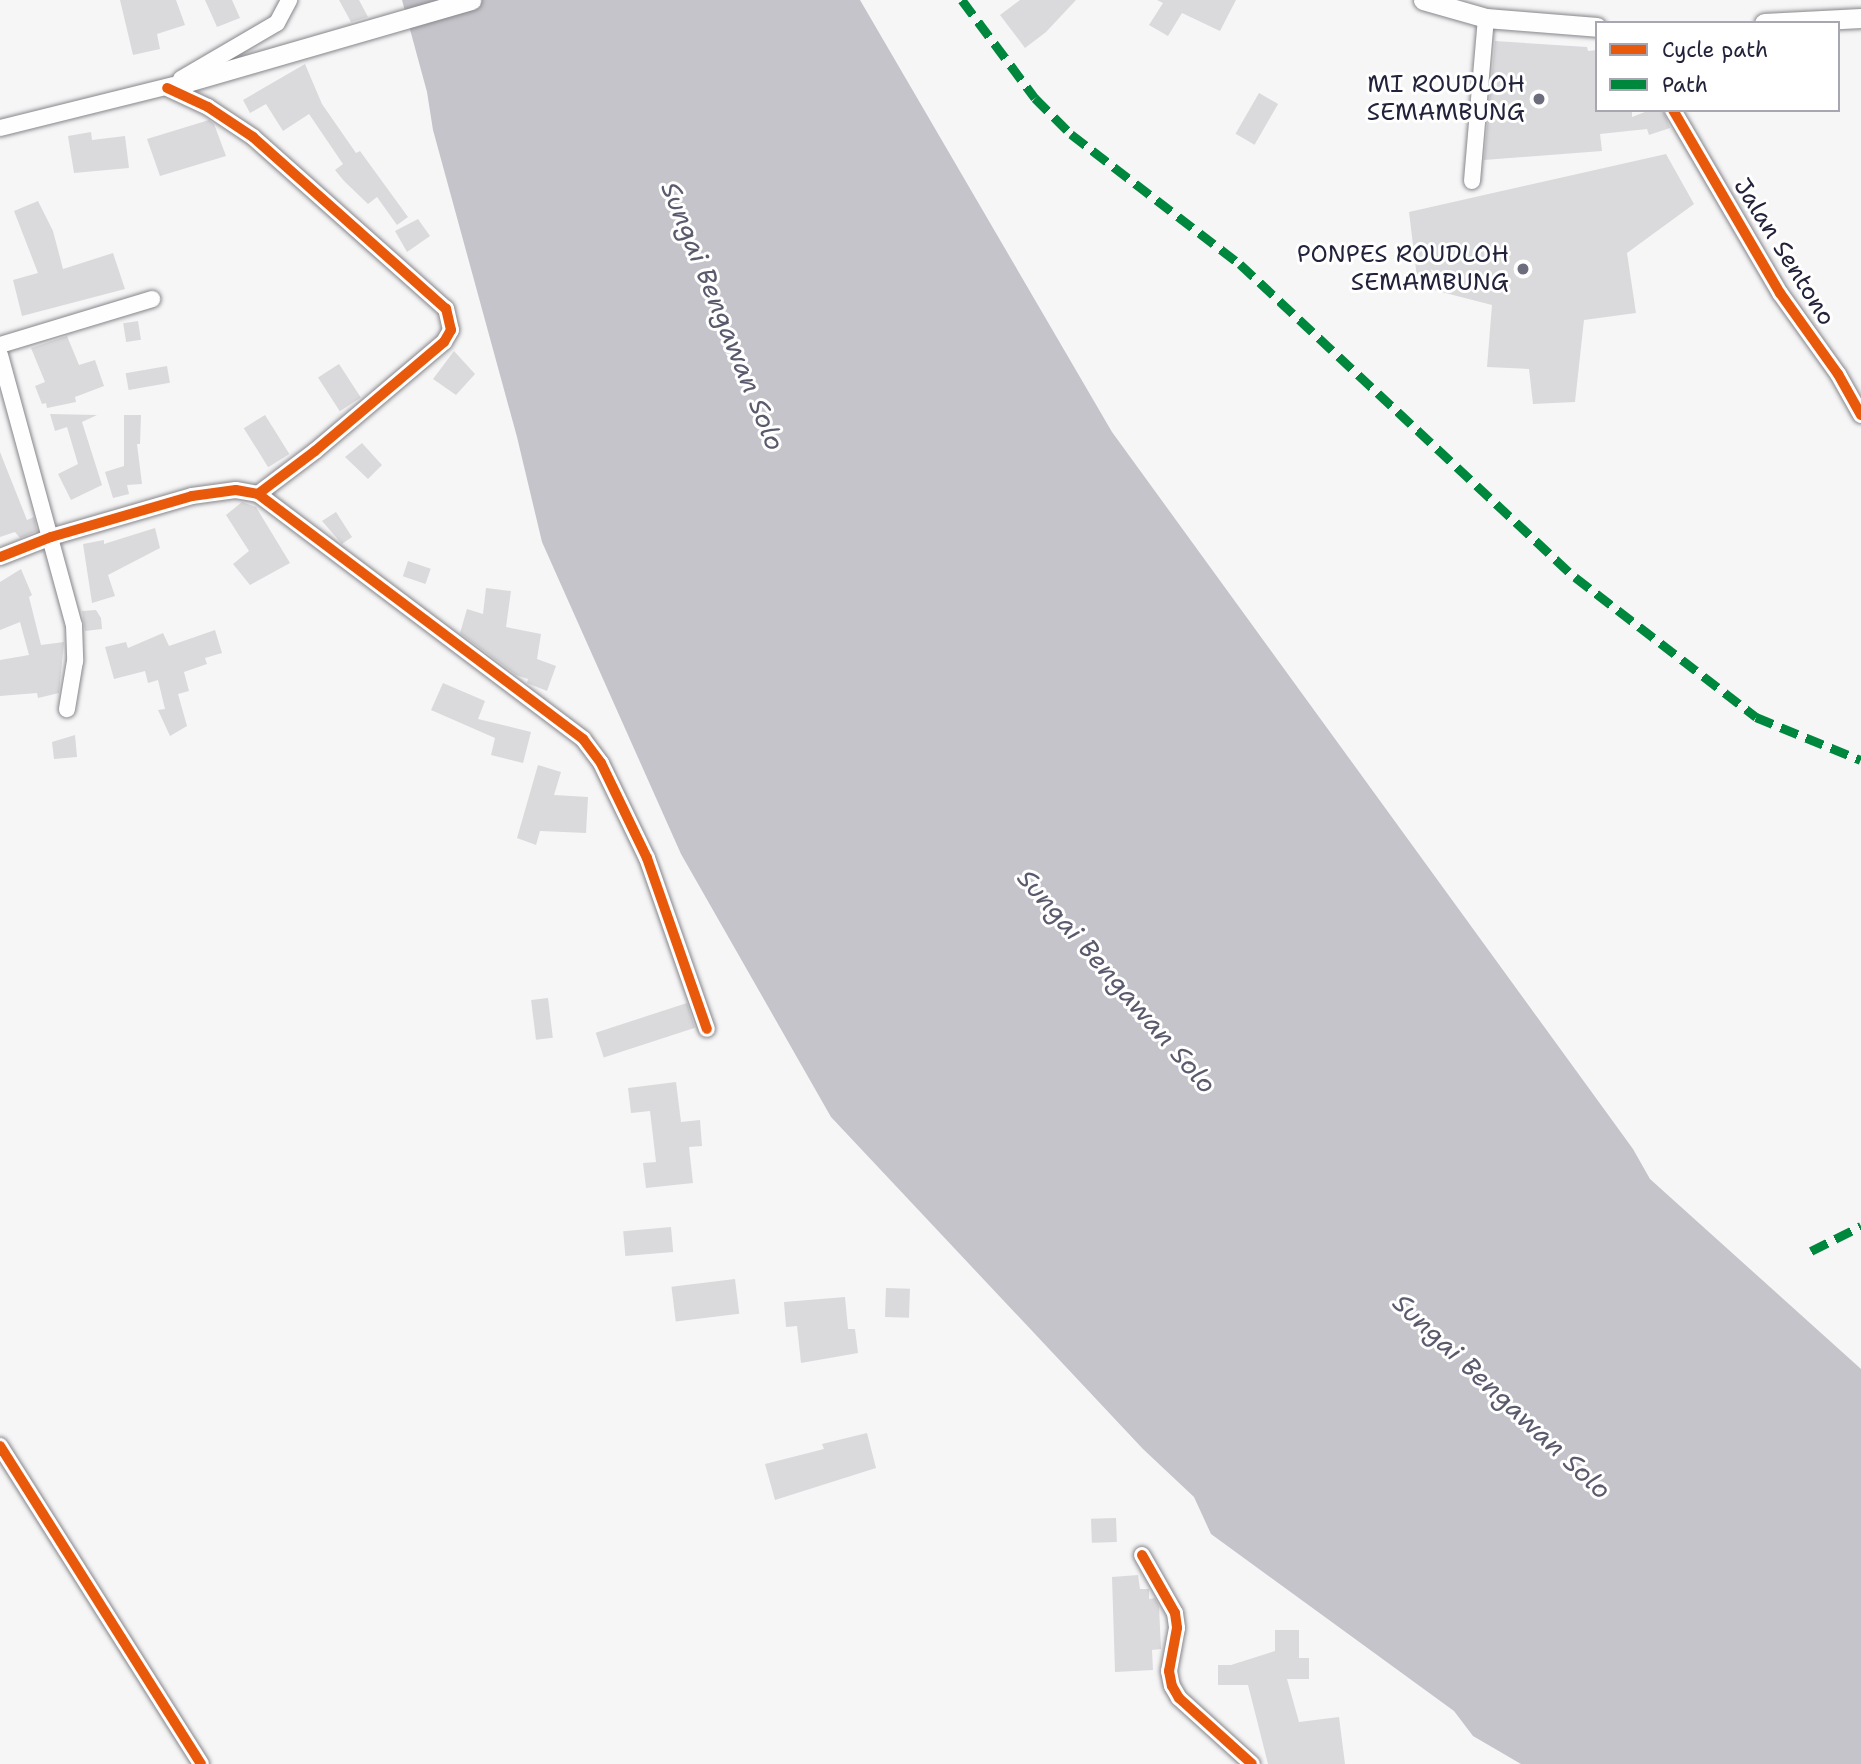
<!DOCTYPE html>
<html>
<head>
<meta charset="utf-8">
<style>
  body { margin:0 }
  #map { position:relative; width:1861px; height:1764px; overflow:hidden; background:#f6f6f7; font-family:"Shantell Sans",sans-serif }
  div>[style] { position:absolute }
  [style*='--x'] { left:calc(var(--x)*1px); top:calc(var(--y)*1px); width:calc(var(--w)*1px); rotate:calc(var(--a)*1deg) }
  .water>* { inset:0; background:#c4c4ca }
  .building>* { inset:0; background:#dadadd; transform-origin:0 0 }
  .roads { filter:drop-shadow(0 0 2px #86868b) drop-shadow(0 0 2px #86868b) }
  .minor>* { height:16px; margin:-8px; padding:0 8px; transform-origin:8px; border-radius:8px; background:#fefefe }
  .tertiary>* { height:19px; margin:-9.5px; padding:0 9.5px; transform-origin:9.5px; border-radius:9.5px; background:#fefefe }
  .quiet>* { height:9px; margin-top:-4.5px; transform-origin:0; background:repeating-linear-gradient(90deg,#00873e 0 18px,transparent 0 27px) }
  .cycleway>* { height:10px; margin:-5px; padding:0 5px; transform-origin:5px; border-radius:5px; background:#e8590c }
  .dots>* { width:19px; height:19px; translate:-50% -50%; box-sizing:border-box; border:4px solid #fff; border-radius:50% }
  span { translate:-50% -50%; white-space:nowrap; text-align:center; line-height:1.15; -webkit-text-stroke:6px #fff; paint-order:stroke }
  .poi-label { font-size:24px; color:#22223b }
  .right { translate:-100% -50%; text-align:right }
  .street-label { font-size:24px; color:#22223b }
  .water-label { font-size:26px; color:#5a5a6d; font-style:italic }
  .legend { position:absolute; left:1595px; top:21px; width:245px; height:91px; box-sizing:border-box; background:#fff; border:2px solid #a7a7b1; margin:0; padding:9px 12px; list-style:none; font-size:21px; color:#22223b }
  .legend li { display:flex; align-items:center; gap:14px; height:35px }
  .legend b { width:35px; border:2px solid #a7a7b1 }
</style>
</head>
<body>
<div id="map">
  <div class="water">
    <div style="clip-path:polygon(402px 0,860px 0,1112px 432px,1633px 1149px,1650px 1179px,1861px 1369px,1861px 1764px,1521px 1764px,1473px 1736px,1454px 1711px,1211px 1534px,1194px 1497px,1143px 1449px,831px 1117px,681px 854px,542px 542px,517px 437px,433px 130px,427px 92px)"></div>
  </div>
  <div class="building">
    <div style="clip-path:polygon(120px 0,176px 0,185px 25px,157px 34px,160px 49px,133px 55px)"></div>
    <div style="clip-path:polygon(205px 0,232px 0,240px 18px,217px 27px)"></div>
    <div style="clip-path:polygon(339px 0,359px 0,368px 17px,351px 22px)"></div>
    <div style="clip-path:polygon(1020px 0,1076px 0,1046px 32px,1025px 48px,1000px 15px)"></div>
    <div style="clip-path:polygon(1157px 0,1236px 0,1220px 31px,1182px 13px,1168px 36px,1149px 25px,1163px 3px)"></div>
    <div style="clip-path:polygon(1495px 41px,1587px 47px,1588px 51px,1597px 50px,1597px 110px,1632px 110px,1632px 117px,1650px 110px,1663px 110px,1670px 128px,1649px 135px,1647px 129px,1600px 134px,1602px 151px,1484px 160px)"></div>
    <div style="clip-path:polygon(305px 64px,322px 104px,356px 153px,360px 151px,408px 217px,397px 225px,377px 197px,368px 204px,344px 181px,335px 170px,343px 164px,309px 114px,283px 131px,266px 104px,250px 113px,243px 100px)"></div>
    <div style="left:1259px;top:93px;width:22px;height:47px;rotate:30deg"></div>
    <div style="clip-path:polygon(209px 120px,214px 124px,226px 156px,160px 176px,147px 139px)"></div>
    <div style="clip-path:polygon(91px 132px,92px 140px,125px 136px,129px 168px,74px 173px,68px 136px)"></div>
    <div style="clip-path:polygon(1666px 154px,1694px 204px,1627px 253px,1636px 313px,1584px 320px,1575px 402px,1533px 404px,1529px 369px,1487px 367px,1492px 305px,1418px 286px,1409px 212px)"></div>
    <div style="clip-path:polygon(38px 201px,53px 231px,63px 269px,113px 253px,125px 289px,22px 316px,13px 280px,38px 273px,14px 211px)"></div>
    <div style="clip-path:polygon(418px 219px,430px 236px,407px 252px,395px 231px)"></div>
    <div style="left:138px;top:321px;width:19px;height:15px;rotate:81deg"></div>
    <div style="clip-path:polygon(67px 336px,79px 365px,95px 360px,104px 386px,75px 397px,76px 402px,47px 408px,46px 403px,42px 404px,35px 386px,45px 382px,31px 348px)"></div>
    <div style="clip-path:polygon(454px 351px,475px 374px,456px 395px,433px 379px)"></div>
    <div style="left:339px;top:364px;width:40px;height:25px;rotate:57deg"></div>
    <div style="left:167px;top:366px;width:17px;height:42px;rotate:80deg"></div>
    <div style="clip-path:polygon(50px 414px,97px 415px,82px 422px,102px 485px,71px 500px,58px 474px,78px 464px,67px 427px,55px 431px)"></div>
    <div style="clip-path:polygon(124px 415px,141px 415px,140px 444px,137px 444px,142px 484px,127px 485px,129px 494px,113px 498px,105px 472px,124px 466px)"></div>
    <div style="left:265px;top:415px;width:46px;height:25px;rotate:58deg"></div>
    <div style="clip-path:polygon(362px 443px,382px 465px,368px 479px,345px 457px)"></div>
    <div style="clip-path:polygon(0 452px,27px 520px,34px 517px,37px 531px,20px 538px,15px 532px,0 537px)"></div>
    <div style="clip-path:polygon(242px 502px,256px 507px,290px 563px,250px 585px,233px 564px,249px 551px,226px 515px)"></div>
    <div style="clip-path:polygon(336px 512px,352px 537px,342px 544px,322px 521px)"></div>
    <div style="clip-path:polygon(155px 528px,160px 548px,108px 575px,115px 596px,92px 603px,83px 544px,104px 540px,104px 544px)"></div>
    <div style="left:408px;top:561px;width:24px;height:16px;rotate:19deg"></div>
    <div style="clip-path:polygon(21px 569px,32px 595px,29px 597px,41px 645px,64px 642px,59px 693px,38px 698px,37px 693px,0 696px,0 660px,29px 655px,20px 622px,0 630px,0 582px)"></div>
    <div style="clip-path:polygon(486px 588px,511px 591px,506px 627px,541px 634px,537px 659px,556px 666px,547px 691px,527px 683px,528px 679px,516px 675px,460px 633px,467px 609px,483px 614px)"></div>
    <div style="clip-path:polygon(96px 610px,101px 618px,102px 629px,85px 631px,82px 611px)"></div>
    <div style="clip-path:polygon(215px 630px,222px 653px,205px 658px,207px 664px,184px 672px,189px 691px,178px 694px,187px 726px,170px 736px,158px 710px,165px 709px,158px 680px,148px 683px,145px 671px,114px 679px,105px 647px,126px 642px,128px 648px,163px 633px,169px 646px)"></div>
    <div style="clip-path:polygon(443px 683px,485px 701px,478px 719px,531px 732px,523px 763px,491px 755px,495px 738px,431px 710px)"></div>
    <div style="clip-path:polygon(75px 735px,77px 757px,54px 759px,52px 742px)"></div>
    <div style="clip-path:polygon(538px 765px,561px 772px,554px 795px,588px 797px,586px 833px,540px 831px,536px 845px,517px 838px)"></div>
    <div style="left:548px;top:998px;width:40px;height:17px;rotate:83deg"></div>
    <div style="left:687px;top:1003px;width:26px;height:96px;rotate:72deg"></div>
    <div style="clip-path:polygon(676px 1082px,681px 1122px,700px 1120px,702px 1146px,689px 1147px,693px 1183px,646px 1188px,643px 1163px,656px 1162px,650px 1111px,631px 1113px,628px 1088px)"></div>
    <div style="left:671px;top:1227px;width:25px;height:48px;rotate:85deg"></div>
    <div style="left:735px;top:1279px;width:35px;height:64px;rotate:83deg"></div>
    <div style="left:886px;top:1288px;width:24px;height:29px;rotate:2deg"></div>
    <div style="clip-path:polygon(845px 1297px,848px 1329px,855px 1329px,858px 1353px,801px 1363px,797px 1326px,786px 1327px,784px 1302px)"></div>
    <div style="clip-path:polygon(867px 1433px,876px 1468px,775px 1500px,765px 1464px,824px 1449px,822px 1444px)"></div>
    <div style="left:1116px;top:1518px;width:24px;height:25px;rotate:88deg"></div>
    <div style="clip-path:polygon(1138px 1575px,1140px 1589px,1149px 1589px,1149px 1599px,1155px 1598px,1159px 1606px,1161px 1649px,1152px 1650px,1153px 1670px,1115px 1672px,1112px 1577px)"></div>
    <div style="clip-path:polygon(1275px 1630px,1299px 1630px,1299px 1658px,1309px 1658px,1309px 1679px,1287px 1679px,1299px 1722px,1339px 1717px,1345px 1764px,1268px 1764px,1248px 1685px,1218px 1685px,1218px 1665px,1231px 1665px,1275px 1651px)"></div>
  </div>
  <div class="roads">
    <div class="minor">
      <div style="--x:181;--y:79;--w:111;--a:-30.3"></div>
      <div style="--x:277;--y:23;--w:26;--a:-62"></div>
      <div style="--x:1673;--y:110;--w:212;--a:59.7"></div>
      <div style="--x:1780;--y:293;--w:100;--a:54.4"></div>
      <div style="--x:1838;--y:374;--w:47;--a:60.7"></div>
      <div style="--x:0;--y:128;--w:179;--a:-13.9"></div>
      <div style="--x:1472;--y:181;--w:164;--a:-85.1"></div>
      <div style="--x:0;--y:345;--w:159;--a:-16.8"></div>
      <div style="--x:0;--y:355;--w:280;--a:74.7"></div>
      <div style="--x:74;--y:625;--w:36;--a:88"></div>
      <div style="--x:75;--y:661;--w:49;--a:99.5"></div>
      <div style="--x:258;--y:494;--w:407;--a:37"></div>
      <div style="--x:583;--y:739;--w:30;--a:53"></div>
      <div style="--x:601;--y:763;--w:106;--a:64.2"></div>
      <div style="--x:647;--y:858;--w:181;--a:70.7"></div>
      <div style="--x:0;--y:557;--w:55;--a:-21.4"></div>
      <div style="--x:51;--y:537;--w:147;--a:-16.2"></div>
      <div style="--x:192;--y:496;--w:44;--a:-7.8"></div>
      <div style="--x:236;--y:490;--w:22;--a:10"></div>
      <div style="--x:258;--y:494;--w:71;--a:-37"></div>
      <div style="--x:315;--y:451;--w:169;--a:-40.2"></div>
      <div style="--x:444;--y:342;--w:14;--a:-60"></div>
      <div style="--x:451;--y:330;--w:22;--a:-103"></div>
      <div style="--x:446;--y:309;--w:259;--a:-138.3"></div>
      <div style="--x:253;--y:137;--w:54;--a:-146.3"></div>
      <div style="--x:208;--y:107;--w:45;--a:-155.1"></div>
      <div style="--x:0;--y:1446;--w:376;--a:57.7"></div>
      <div style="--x:1142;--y:1555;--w:67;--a:60.4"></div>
      <div style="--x:1175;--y:1613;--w:15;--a:82"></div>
      <div style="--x:1177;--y:1628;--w:44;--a:100.5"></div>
      <div style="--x:1169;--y:1671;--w:15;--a:79"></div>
      <div style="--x:1172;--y:1686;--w:14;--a:60"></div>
      <div style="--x:1179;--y:1698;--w:98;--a:42.1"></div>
    </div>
    <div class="tertiary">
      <div style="--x:1423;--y:0;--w:66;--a:15.9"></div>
      <div style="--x:1486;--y:18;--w:111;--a:4.6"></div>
      <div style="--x:1764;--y:23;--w:97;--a:-3"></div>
      <div style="--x:184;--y:83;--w:299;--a:-16.1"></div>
    </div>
  </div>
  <div class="quiet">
    <div style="--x:962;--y:0;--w:122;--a:53.3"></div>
    <div style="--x:1035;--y:98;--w:51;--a:45"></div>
    <div style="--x:1071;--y:134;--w:213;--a:37.6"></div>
    <div style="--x:1240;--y:264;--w:458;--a:43.1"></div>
    <div style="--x:1575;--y:577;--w:229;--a:37.7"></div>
    <div style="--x:1756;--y:717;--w:113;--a:22.3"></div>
    <div style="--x:1811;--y:1251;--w:56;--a:-26.6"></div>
  </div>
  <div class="cycleway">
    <div style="--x:1673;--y:110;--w:212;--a:59.7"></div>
    <div style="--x:1780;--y:293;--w:100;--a:54.4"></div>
    <div style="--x:1838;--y:374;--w:47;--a:60.7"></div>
    <div style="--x:258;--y:494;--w:407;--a:37"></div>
    <div style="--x:583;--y:739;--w:30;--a:53"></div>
    <div style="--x:601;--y:763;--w:106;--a:64.2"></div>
    <div style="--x:647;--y:858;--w:181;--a:70.7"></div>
    <div style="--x:0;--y:557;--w:55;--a:-21.4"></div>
    <div style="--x:51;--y:537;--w:147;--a:-16.2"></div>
    <div style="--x:192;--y:496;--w:44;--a:-7.8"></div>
    <div style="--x:236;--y:490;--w:22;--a:10"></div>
    <div style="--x:258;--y:494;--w:71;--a:-37"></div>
    <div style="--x:315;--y:451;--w:169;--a:-40.2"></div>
    <div style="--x:444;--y:342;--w:14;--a:-60"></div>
    <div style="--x:451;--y:330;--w:22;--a:-103"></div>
    <div style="--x:446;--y:309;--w:259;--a:-138.3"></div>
    <div style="--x:253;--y:137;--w:54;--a:-146.3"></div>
    <div style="--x:208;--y:107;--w:45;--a:-155.1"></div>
    <div style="--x:0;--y:1446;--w:376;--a:57.7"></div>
    <div style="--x:1142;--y:1555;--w:67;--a:60.4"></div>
    <div style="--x:1175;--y:1613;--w:15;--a:82"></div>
    <div style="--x:1177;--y:1628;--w:44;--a:100.5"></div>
    <div style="--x:1169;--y:1671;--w:15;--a:79"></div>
    <div style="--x:1172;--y:1686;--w:14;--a:60"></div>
    <div style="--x:1179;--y:1698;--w:98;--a:42.1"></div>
  </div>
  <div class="dots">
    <div style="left:1539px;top:99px;background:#6c6c7d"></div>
    <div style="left:1523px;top:269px;background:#6c6c7d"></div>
  </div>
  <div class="poi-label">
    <span class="right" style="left:1525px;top:99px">MI ROUDLOH<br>SEMAMBUNG</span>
    <span class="right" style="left:1509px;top:269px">PONPES ROUDLOH<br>SEMAMBUNG</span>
  </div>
  <div class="street-label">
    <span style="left:1784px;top:252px;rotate:58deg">Jalan Sentono</span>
  </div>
  <div class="water-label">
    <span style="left:723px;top:316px;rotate:68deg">Sungai Bengawan Solo</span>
    <span style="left:1117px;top:981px;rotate:49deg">Sungai Bengawan Solo</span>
    <span style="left:1502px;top:1396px;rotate:43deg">Sungai Bengawan Solo</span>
  </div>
  <ul class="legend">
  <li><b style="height:9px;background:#e8590c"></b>Cycle path</li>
  <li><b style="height:9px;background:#00873e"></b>Path</li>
  </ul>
</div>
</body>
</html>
